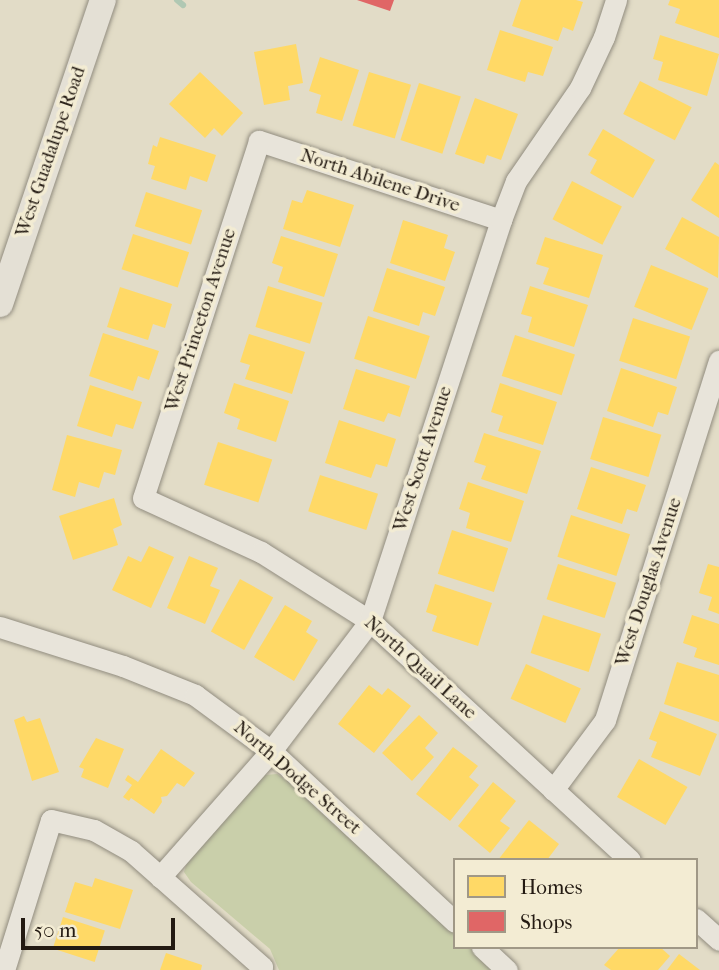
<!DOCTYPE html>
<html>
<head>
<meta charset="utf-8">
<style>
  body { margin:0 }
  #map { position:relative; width:719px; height:970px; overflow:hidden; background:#e2dcc7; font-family:"IM FELL French Canon",serif }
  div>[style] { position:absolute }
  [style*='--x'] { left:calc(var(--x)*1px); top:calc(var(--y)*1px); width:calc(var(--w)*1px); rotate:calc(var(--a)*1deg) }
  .green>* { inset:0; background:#c9cfaa }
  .homes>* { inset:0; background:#ffd966; transform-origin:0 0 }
  .shops>* { inset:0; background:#e06666 }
  .stream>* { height:6px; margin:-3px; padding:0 3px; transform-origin:3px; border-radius:3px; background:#b0c8b3 }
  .roads { filter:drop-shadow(0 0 2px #918c7f) drop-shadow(0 0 2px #918c7f) }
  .minor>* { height:21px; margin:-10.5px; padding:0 10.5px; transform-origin:10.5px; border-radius:10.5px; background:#e8e4da }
  .major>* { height:26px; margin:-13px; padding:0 13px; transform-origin:13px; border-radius:13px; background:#e4e0d5 }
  span { translate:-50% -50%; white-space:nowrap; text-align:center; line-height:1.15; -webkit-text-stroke:7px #f3ecd3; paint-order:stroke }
  .street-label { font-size:19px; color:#231a12 }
  .legend { position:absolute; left:453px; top:858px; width:245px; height:91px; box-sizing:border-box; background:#f3ecd3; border:2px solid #a09886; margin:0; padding:9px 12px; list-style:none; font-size:21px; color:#231a12 }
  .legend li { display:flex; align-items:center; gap:14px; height:35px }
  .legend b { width:35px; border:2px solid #a09886 }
  .scale { position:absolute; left:21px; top:918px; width:154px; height:32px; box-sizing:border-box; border:4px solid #231a12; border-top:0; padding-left:9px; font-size:21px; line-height:24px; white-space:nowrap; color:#231a12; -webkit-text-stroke:5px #f3ecd3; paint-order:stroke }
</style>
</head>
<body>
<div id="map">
  <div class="green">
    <div style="clip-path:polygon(277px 774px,294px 785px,455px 934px,455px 947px,469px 947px,494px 970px,279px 970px,270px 949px,191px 882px,184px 872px,189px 856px,265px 775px)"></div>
  </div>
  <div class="homes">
    <div style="clip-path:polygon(521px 0,576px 0,583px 2px,573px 31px,563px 27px,558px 41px,512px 26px)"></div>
    <div style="clip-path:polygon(670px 0,719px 0,719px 38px,675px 23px,680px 9px,668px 5px)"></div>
    <div style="clip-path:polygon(500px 30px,553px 47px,543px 76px,528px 72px,525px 82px,487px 70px)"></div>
    <div style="clip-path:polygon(660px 35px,719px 54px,707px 96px,658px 80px,663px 62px,653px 59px)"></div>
    <div style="clip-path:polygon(296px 44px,303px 83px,288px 86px,290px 100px,264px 105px,254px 52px)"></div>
    <div style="clip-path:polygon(320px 57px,359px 70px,342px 121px,316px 113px,321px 95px,309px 91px)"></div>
    <div style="clip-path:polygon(200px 72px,243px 113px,222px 136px,214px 128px,205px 138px,169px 104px)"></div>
    <div style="left:369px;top:72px;width:44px;height:56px;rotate:17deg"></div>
    <div style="left:640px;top:81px;width:58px;height:37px;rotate:27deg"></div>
    <div style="left:419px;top:83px;width:44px;height:60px;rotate:18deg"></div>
    <div style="clip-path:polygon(475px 98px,518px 114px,501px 160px,487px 155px,484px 164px,455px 154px)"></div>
    <div style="clip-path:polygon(603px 129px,655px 160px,633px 198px,590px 173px,597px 160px,588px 155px)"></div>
    <div style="clip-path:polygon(160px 137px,216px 155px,207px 182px,190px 176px,186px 190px,151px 179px,155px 166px,148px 164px,153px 145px,157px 147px)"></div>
    <div style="clip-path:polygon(715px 162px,719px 165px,719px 218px,691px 200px)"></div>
    <div style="left:572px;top:181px;width:56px;height:43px;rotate:27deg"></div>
    <div style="clip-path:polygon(307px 190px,354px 205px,340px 247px,283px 229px,292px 200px,302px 203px)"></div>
    <div style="left:146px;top:192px;width:59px;height:36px;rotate:18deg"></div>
    <div style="clip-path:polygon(682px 217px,719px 237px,718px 278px,665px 249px)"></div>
    <div style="clip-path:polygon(403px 220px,448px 235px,444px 248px,455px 252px,445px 281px,390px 263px)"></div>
    <div style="left:133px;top:234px;width:59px;height:37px;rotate:18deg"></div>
    <div style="clip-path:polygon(281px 236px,338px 254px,324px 297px,278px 282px,283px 267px,272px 263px)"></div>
    <div style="clip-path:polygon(545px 237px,603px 255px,589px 298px,543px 284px,549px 268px,536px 264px)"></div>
    <div style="left:651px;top:265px;width:62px;height:45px;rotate:22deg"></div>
    <div style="clip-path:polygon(387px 268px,445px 287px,435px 316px,423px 312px,419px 326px,373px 311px)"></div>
    <div style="left:268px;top:286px;width:57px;height:43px;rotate:17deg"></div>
    <div style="clip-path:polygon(530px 286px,588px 305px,574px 347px,528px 332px,532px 317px,521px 314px)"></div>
    <div style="clip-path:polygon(120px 287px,172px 304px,165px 328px,153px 324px,148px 340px,107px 327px)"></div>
    <div style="left:368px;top:316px;width:65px;height:45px;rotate:18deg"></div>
    <div style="left:633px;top:318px;width:60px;height:45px;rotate:18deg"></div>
    <div style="clip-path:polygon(103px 333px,159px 351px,149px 380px,138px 376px,133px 391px,89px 376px)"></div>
    <div style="clip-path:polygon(249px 334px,305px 352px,292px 394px,245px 379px,250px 365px,240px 362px)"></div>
    <div style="left:515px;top:335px;width:63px;height:43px;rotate:18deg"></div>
    <div style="clip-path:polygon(621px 368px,677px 387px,668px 415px,658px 412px,653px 427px,607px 411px)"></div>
    <div style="clip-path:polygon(356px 369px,410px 386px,400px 417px,388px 413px,384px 422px,343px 409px)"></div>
    <div style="clip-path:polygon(234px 383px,289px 401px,276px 442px,237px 429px,240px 419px,224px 413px)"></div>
    <div style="clip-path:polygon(500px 383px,557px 402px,543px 445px,498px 431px,503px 416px,491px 412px)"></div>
    <div style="clip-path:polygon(90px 385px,142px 402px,133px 429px,116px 424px,112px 437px,77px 426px)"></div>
    <div style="left:603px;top:417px;width:61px;height:44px;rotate:17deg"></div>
    <div style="clip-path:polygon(339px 420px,396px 439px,387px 467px,376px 464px,371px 478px,325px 463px)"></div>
    <div style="clip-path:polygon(484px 433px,541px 451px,527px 494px,481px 479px,486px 466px,474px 462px)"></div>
    <div style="clip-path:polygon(67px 435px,122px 450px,115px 475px,104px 472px,99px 488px,79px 482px,75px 497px,52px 490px)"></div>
    <div style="left:218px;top:442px;width:57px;height:45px;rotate:18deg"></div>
    <div style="clip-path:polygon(591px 467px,646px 485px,637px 512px,627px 509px,622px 524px,577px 509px)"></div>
    <div style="left:320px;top:475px;width:61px;height:38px;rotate:18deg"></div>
    <div style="clip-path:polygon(468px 482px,524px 501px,511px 542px,466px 528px,470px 513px,459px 509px)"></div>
    <div style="clip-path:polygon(114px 498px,122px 525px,113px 529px,118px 545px,73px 560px,59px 516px)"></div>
    <div style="left:571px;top:515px;width:62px;height:44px;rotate:18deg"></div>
    <div style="left:452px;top:530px;width:59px;height:46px;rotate:18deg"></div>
    <div style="clip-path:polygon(149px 546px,174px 557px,151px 608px,112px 590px,128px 556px,141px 562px)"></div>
    <div style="clip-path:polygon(189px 556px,218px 568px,210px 586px,220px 590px,205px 624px,167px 608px)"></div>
    <div style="left:558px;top:564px;width:61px;height:37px;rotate:18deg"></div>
    <div style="clip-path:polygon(708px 564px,719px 567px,719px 614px,708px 610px,712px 597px,699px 593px)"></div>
    <div style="left:240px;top:579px;width:38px;height:60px;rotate:29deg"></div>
    <div style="clip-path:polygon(435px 584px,492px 603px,478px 646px,432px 631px,437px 616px,426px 612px)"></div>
    <div style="clip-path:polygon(285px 605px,312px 621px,306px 632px,318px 640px,294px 681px,254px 657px)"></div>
    <div style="left:543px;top:615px;width:61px;height:40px;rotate:18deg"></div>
    <div style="clip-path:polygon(692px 615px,719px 624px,719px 665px,694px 657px,697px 648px,683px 643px)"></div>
    <div style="clip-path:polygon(677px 662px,719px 675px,719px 722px,664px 704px)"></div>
    <div style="left:526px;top:664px;width:60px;height:38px;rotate:24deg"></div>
    <div style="clip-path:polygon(369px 685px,382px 695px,388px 688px,411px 706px,374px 753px,338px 724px)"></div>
    <div style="clip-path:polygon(660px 711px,717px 734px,700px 776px,651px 757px,657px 742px,649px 739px)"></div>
    <div style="clip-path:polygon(419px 715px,438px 733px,425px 748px,434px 757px,412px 781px,382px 753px)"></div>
    <div style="clip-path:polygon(24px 716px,27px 722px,40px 718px,59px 772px,32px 781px,14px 720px)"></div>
    <div style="clip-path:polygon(96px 738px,124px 749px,108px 788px,81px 777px,84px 769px,79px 767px)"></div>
    <div style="clip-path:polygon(453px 747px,478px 766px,469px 777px,479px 785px,450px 821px,416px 794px)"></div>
    <div style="clip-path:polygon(161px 749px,195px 773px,184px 787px,177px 783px,167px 796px,161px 797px,162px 802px,154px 814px,131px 798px,129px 801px,123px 797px,132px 785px,125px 780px,128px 775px,138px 782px)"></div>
    <div style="left:639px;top:759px;width:56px;height:44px;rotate:30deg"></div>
    <div style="clip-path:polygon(493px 782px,516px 801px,500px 821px,510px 828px,490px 853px,458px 826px)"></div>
    <div style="clip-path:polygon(529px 820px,559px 844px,547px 860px,498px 860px)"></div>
    <div style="clip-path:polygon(95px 878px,133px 890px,120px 929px,65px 912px,75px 882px,92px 887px)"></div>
    <div style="left:63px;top:917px;width:44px;height:33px;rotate:18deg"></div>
    <div style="clip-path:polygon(620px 947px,660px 947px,670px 956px,658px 970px,611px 970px,604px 965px)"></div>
    <div style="clip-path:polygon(166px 953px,202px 965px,201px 970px,160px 970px)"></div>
    <div style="clip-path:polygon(679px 954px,700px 970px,667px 970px)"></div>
  </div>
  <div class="shops">
    <div style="clip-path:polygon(357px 0,394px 0,390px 11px)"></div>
  </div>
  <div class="stream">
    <div style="--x:177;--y:0;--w:8;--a:40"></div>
  </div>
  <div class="roads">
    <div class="minor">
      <div style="--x:501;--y:220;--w:255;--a:-161.9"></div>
      <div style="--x:259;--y:141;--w:375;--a:108"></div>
      <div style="--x:143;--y:498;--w:130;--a:24.6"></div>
      <div style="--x:261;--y:552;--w:129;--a:32.3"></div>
      <div style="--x:370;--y:621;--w:353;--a:42.6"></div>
      <div style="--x:0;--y:627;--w:129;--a:17.6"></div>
      <div style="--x:123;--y:666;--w:78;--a:21.9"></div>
      <div style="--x:195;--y:695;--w:94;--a:36.4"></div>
      <div style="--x:271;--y:751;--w:251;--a:42.9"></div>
      <div style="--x:553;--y:790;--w:87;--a:-53.4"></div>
      <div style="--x:605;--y:720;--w:377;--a:-72.4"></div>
      <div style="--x:160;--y:877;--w:168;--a:-48.6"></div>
      <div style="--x:271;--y:751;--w:163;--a:-52.7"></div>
      <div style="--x:370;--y:621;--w:422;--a:-71.9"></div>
      <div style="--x:501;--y:220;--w:42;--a:-69"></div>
      <div style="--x:516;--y:181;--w:113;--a:-55.5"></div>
      <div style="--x:580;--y:88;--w:56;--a:-64.8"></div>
      <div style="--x:604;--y:37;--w:39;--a:-72"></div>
      <div style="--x:696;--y:919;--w:31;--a:42"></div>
      <div style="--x:482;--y:947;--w:34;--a:43"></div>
      <div style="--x:4;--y:970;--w:157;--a:-72.6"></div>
      <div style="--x:51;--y:820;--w:44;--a:13.1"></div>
      <div style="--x:94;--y:830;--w:43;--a:29.6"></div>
      <div style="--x:131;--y:851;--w:175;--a:41.5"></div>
      <div style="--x:262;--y:967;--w:3;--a:108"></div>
    </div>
    <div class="major">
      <div style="--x:0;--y:304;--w:321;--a:-71.3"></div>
    </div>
  </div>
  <div class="street-label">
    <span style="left:51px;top:152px;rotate:-71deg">West Guadalupe Road</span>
    <span style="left:380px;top:181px;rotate:18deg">North Abilene Drive</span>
    <span style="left:201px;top:320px;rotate:-72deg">West Princeton Avenue</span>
    <span style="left:423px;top:459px;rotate:-72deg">West Scott Avenue</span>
    <span style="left:649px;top:582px;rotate:-72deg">West Douglas Avenue</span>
    <span style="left:420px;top:668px;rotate:42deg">North Quail Lane</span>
    <span style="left:297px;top:778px;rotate:41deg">North Dodge Street</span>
  </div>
  <ul class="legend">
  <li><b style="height:19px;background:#ffd966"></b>Homes</li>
  <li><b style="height:19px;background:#e06666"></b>Shops</li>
  </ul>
  <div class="scale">50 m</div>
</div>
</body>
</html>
